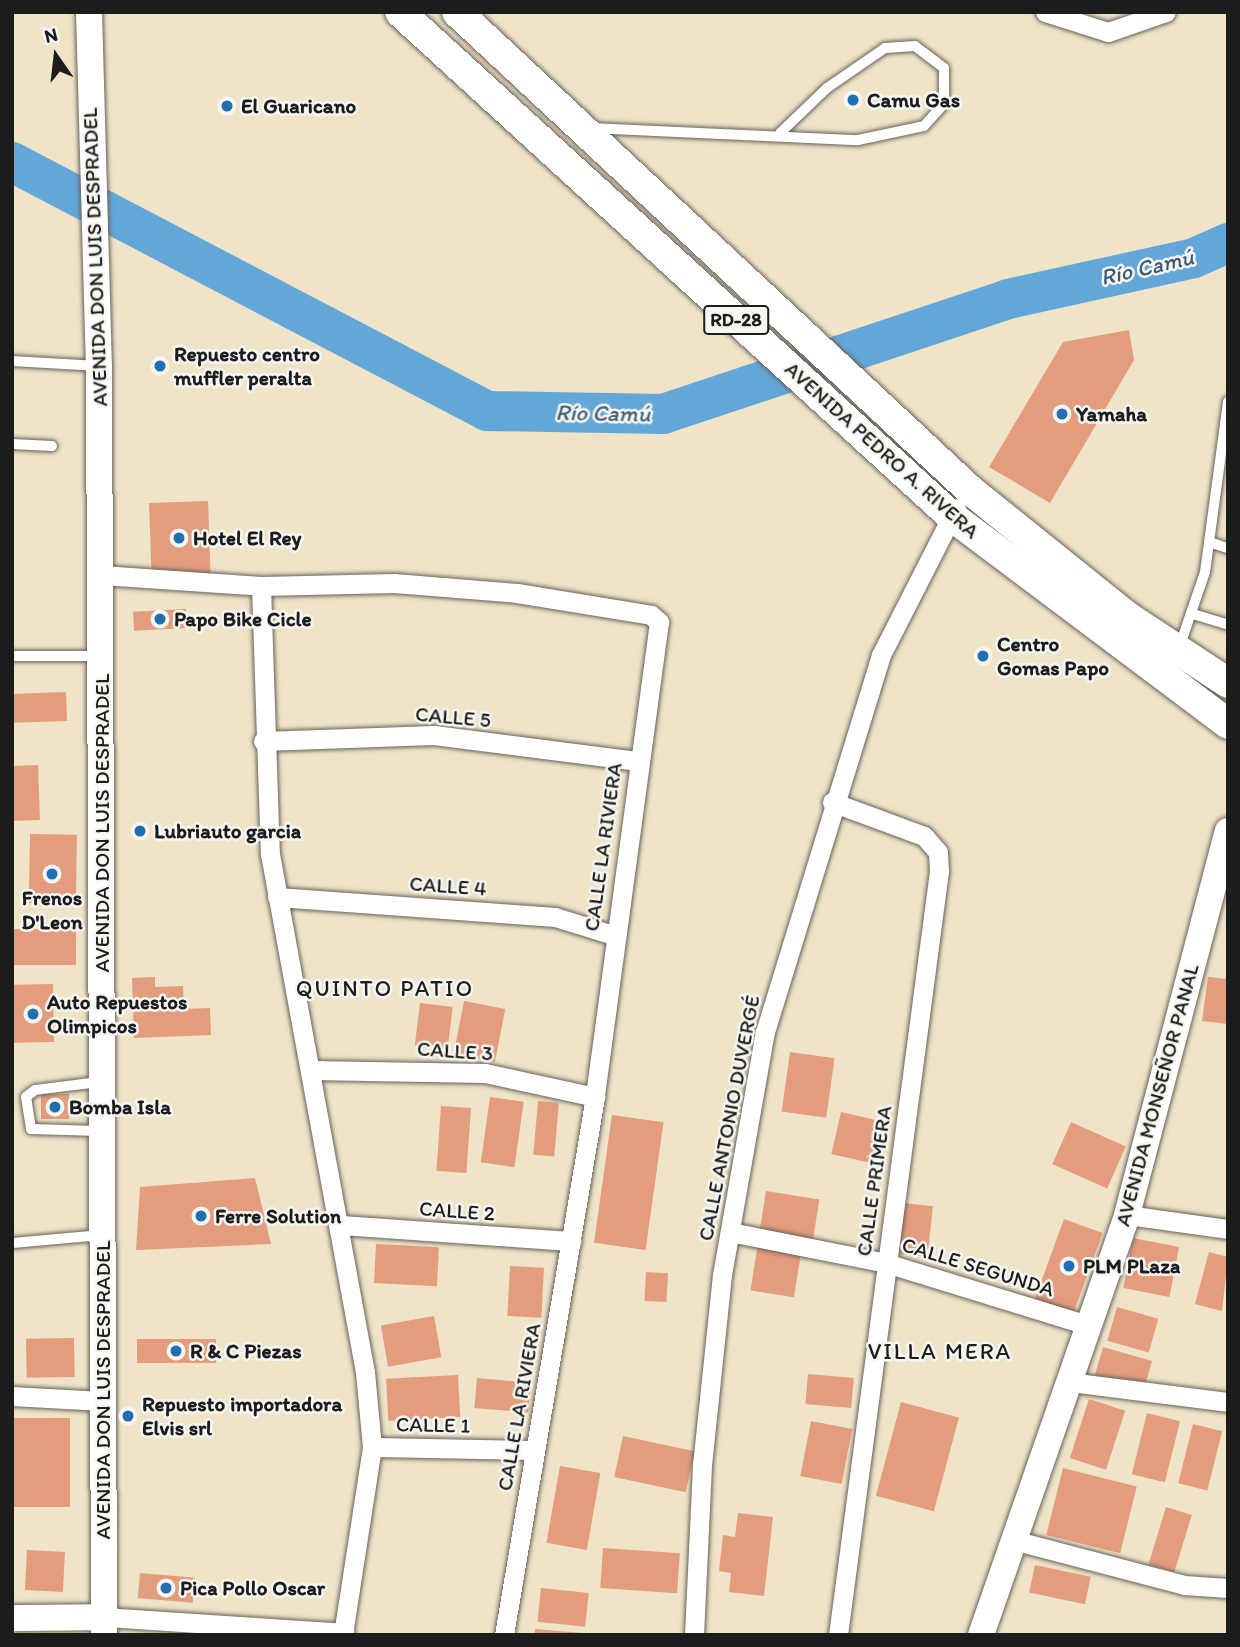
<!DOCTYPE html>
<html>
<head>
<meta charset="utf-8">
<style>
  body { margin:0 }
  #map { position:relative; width:1240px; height:1647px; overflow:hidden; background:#efe3c8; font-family:Itim,sans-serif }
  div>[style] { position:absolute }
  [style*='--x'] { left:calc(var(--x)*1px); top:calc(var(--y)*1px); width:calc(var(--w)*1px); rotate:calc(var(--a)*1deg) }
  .river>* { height:40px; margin:-20px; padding:0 20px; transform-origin:20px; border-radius:20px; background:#63a7d8 }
  .building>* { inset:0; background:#e39c7e; transform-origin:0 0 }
  .roads { filter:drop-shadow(0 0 2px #666258) drop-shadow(0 0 2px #666258) }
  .lane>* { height:10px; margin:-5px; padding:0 5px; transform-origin:5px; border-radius:5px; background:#fff }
  .street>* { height:19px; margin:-9.5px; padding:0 9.5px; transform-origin:9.5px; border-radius:9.5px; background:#fff }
  .secondary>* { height:26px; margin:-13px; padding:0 13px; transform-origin:13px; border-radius:13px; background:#fff }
  .primary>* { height:30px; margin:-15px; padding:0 15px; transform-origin:15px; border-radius:15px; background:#fff }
  .dots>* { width:19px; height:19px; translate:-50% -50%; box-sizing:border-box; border:4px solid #f6f6f2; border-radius:50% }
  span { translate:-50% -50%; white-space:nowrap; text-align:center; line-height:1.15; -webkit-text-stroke:5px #f6f6f2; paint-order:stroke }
  .shield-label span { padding:2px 5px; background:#f6f6f2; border:2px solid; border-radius:5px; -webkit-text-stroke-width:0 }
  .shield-label { font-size:19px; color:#1c1c1c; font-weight:700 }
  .poi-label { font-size:21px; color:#1c1c1c; font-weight:700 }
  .left { translate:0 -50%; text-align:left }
  .street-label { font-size:21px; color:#1c1c1c }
  .water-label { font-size:23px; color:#3c5b71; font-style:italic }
  .neighbourhood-label { font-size:23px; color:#1c1c1c; letter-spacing:2px }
  .frame { position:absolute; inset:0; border:14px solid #1c1c1c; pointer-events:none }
  .north { position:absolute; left:21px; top:21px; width:70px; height:70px; -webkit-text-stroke:5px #f6f6f2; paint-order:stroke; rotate:346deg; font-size:19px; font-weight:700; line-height:28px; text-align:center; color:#1c1c1c }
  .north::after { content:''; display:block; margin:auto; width:24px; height:32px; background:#1c1c1c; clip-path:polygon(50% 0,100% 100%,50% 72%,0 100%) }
</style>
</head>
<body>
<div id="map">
  <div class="river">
    <div style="--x:12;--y:162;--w:536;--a:27.66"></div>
    <div style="--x:487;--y:411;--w:176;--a:1"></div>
    <div style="--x:663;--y:414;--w:364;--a:-18.4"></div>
    <div style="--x:1008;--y:299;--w:190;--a:-12.4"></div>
    <div style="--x:1194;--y:258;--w:37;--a:-24"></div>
  </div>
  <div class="building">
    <div style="clip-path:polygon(1129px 330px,1134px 360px,1050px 503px,989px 467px,1063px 342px)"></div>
    <div style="left:208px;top:501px;width:72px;height:59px;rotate:88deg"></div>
    <div style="left:186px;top:609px;width:19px;height:53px;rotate:87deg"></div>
    <div style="left:66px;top:692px;width:29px;height:54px;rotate:88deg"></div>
    <div style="left:38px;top:765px;width:55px;height:26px;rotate:88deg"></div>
    <div style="left:30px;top:834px;width:47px;height:69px;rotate:1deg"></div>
    <div style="left:12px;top:929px;width:64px;height:36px"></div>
    <div style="clip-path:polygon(155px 977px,155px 987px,183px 986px,184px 1009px,210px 1008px,211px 1035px,134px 1038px,132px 978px)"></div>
    <div style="clip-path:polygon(1208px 977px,1228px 979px,1228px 1024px,1202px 1021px)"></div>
    <div style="left:53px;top:984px;width:58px;height:41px;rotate:89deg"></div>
    <div style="left:464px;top:1001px;width:42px;height:54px;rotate:11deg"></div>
    <div style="left:420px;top:1003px;width:33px;height:43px;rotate:7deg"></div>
    <div style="left:790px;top:1052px;width:45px;height:60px;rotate:8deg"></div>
    <div style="left:41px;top:1094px;width:28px;height:25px"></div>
    <div style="left:490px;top:1097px;width:34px;height:66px;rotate:8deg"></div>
    <div style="left:538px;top:1101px;width:21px;height:54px;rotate:5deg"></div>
    <div style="left:441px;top:1106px;width:30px;height:65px;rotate:4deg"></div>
    <div style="left:841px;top:1112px;width:46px;height:43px;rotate:13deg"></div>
    <div style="left:612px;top:1115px;width:52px;height:129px;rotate:8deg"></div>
    <div style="left:1071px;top:1122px;width:60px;height:46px;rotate:24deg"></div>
    <div style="clip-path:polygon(255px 1178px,271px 1244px,136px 1250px,140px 1187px)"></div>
    <div style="left:766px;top:1191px;width:54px;height:42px;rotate:9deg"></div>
    <div style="left:903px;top:1203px;width:30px;height:51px;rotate:6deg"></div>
    <div style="left:1064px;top:1219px;width:41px;height:85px;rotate:20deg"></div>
    <div style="left:1133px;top:1238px;width:47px;height:51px;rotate:11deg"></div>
    <div style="left:758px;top:1243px;width:44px;height:48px;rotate:9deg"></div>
    <div style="left:376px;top:1244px;width:63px;height:39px;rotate:3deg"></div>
    <div style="clip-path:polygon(1209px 1252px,1228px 1257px,1222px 1311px,1195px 1304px)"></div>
    <div style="left:510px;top:1266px;width:34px;height:50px;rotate:3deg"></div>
    <div style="left:646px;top:1272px;width:22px;height:29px;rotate:3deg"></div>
    <div style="left:1117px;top:1307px;width:43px;height:35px;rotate:16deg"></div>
    <div style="left:434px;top:1316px;width:42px;height:54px;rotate:80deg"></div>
    <div style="left:74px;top:1338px;width:39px;height:48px;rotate:89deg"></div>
    <div style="left:216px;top:1339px;width:24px;height:79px;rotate:90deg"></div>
    <div style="left:1103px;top:1347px;width:51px;height:30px;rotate:16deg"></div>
    <div style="left:808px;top:1374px;width:46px;height:30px;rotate:5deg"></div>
    <div style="left:458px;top:1375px;width:42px;height:72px;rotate:87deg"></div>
    <div style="left:477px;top:1378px;width:54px;height:30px;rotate:5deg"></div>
    <div style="left:1089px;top:1399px;width:38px;height:62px;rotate:18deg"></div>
    <div style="left:901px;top:1402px;width:60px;height:97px;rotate:15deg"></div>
    <div style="left:1147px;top:1413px;width:34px;height:63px;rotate:14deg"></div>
    <div style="left:70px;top:1418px;width:89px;height:58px;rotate:90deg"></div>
    <div style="left:811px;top:1421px;width:42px;height:56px;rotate:11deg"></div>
    <div style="left:1193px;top:1424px;width:30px;height:61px;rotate:14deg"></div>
    <div style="left:623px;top:1436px;width:73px;height:42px;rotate:12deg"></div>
    <div style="left:560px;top:1466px;width:41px;height:78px;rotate:10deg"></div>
    <div style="left:1063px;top:1468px;width:76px;height:69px;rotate:14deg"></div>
    <div style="left:1166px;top:1507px;width:27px;height:60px;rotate:17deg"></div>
    <div style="clip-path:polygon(738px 1513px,773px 1517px,764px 1596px,729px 1592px,731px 1573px,719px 1571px,723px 1535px,735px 1537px)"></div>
    <div style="left:603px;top:1548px;width:77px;height:40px;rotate:4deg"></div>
    <div style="left:27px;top:1550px;width:38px;height:40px;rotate:3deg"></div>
    <div style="left:1035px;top:1565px;width:57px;height:28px;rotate:12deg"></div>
    <div style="left:140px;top:1573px;width:55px;height:25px;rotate:5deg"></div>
    <div style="left:541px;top:1588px;width:48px;height:34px;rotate:6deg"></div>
    <div style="clip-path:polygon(535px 1629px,583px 1633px,583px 1635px,535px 1635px)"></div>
  </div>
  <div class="roads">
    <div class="lane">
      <div style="--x:590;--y:128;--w:268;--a:2.6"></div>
      <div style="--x:858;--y:140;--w:67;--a:-12"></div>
      <div style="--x:924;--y:126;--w:30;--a:-48"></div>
      <div style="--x:944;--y:104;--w:36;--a:-90"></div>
      <div style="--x:944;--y:68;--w:36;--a:-143"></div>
      <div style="--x:915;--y:46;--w:30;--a:176"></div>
      <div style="--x:885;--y:48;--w:70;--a:145.4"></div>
      <div style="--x:827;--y:88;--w:65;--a:136.2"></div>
      <div style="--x:12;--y:361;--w:87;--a:3.3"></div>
      <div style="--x:12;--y:444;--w:40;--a:2.9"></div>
      <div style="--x:1209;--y:542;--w:20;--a:18"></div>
      <div style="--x:1193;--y:614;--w:37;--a:17"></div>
      <div style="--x:1179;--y:648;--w:80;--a:-71.1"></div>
      <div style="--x:1205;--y:572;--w:172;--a:-82.3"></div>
      <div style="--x:12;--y:656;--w:85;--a:0"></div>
      <div style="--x:99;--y:1082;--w:64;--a:172.9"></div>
      <div style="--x:35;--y:1090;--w:11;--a:142"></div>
      <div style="--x:26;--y:1097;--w:32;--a:81"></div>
      <div style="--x:31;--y:1129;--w:68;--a:1.7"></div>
      <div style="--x:12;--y:1243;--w:90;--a:-5.1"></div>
    </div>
    <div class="street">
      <div style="--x:1045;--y:12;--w:66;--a:17.6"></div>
      <div style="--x:1108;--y:32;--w:61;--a:-19"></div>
      <div style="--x:101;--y:575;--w:160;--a:3.9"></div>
      <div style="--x:261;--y:586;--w:133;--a:-1.3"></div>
      <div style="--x:394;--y:583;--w:123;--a:4.6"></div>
      <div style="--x:517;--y:593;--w:136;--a:9.3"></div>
      <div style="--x:651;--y:615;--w:11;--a:41"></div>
      <div style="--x:659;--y:622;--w:479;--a:97.7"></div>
      <div style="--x:595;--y:1097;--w:546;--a:99.6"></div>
      <div style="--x:261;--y:586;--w:268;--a:88.1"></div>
      <div style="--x:270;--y:854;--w:527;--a:79.61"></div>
      <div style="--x:365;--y:1372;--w:75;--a:84.7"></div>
      <div style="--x:372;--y:1447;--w:190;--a:98.8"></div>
      <div style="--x:263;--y:741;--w:171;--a:-2"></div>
      <div style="--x:434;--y:735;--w:206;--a:7.3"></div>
      <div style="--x:832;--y:802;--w:98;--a:20.3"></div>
      <div style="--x:924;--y:836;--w:21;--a:49"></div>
      <div style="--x:938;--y:852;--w:19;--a:87"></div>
      <div style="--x:939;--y:871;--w:771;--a:97.53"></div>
      <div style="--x:277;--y:897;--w:279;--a:4.1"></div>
      <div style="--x:555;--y:917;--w:61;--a:17.2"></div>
      <div style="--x:310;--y:1070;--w:175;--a:1"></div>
      <div style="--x:485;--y:1073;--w:113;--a:12.3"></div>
      <div style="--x:1127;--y:1215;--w:102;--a:7.9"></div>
      <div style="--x:340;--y:1225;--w:232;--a:4"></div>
      <div style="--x:730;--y:1232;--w:159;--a:11.2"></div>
      <div style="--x:886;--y:1263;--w:211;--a:17.1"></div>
      <div style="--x:1070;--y:1382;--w:159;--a:7.2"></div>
      <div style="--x:12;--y:1396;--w:90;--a:3.2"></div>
      <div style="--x:372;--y:1447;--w:163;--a:1.1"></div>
      <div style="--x:1013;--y:1540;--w:177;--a:14.7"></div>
      <div style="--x:1184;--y:1585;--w:44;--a:3.9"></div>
      <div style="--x:105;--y:1617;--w:240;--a:3.8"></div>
      <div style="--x:694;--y:1635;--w:170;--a:-87.3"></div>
      <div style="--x:702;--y:1465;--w:191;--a:-84"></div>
      <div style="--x:722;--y:1275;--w:247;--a:-80"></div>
      <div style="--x:765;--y:1032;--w:394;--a:-72.9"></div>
      <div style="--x:881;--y:655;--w:165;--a:-63"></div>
    </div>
    <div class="secondary">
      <div style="--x:89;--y:12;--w:354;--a:88.4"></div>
      <div style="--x:99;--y:366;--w:1269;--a:89.77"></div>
      <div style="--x:12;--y:1618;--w:93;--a:-0.6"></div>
      <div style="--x:981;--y:1635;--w:445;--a:-70.8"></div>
      <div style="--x:1127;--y:1215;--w:397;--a:-75.3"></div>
    </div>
    <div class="primary">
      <div style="--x:400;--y:12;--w:745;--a:42.44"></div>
      <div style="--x:950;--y:515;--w:348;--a:36.9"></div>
      <div style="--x:457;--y:12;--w:701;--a:42.98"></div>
      <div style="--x:970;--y:490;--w:203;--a:38.8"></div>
      <div style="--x:1128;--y:617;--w:120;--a:33.4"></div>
    </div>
  </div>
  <div class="dots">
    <div style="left:853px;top:100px;background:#1f6fb2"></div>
    <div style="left:227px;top:106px;background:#1f6fb2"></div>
    <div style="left:160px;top:366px;background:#1f6fb2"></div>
    <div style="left:1062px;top:414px;background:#1f6fb2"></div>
    <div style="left:179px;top:538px;background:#1f6fb2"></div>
    <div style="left:160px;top:619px;background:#1f6fb2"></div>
    <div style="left:983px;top:656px;background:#1f6fb2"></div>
    <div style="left:140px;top:831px;background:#1f6fb2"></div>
    <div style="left:52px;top:874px;background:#1f6fb2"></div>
    <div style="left:33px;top:1014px;background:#1f6fb2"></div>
    <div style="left:55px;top:1107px;background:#1f6fb2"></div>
    <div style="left:201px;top:1216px;background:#1f6fb2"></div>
    <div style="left:1069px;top:1266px;background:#1f6fb2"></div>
    <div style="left:176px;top:1351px;background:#1f6fb2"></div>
    <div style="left:128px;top:1416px;background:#1f6fb2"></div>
    <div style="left:166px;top:1588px;background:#1f6fb2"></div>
  </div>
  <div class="shield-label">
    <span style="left:736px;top:320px">RD-28</span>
  </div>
  <div class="poi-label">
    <span class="left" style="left:867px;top:100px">Camu Gas</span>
    <span class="left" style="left:241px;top:106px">El Guaricano</span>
    <span class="left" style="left:174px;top:366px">Repuesto centro<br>muffler peralta</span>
    <span class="left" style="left:1076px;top:414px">Yamaha</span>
    <span class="left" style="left:193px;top:538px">Hotel El Rey</span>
    <span class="left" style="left:174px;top:619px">Papo Bike Cicle</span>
    <span class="left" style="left:997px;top:656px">Centro<br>Gomas Papo</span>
    <span class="left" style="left:154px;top:831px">Lubriauto garcia</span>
    <span style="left:52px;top:910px">Frenos<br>D'Leon</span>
    <span class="left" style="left:47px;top:1014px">Auto Repuestos<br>Olimpicos</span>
    <span class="left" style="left:69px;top:1107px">Bomba Isla</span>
    <span class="left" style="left:215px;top:1216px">Ferre Solution</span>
    <span class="left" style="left:1083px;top:1266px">PLM PLaza</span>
    <span class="left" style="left:190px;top:1351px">R &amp; C Piezas</span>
    <span class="left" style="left:142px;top:1416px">Repuesto importadora<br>Elvis srl</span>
    <span class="left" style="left:180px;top:1588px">Pica Pollo Oscar</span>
  </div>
  <div class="street-label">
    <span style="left:95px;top:257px;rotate:-92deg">AVENIDA DON LUIS DESPRADEL</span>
    <span style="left:882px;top:450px;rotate:42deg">AVENIDA PEDRO A. RIVERA</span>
    <span style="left:453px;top:717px;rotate:5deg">CALLE 5</span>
    <span style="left:102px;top:823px;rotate:-90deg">AVENIDA DON LUIS DESPRADEL</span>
    <span style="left:603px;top:847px;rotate:-82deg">CALLE LA RIVIERA</span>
    <span style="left:448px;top:886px;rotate:4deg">CALLE 4</span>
    <span style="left:455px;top:1051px;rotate:4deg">CALLE 3</span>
    <span style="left:1157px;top:1095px;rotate:-75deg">AVENIDA MONSEÑOR PANAL</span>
    <span style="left:729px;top:1118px;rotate:-79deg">CALLE ANTONIO DUVERGÉ</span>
    <span style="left:874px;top:1181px;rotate:-82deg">CALLE PRIMERA</span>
    <span style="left:457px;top:1211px;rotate:4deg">CALLE 2</span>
    <span style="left:978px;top:1267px;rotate:17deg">CALLE SEGUNDA</span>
    <span style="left:103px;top:1390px;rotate:-90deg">AVENIDA DON LUIS DESPRADEL</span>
    <span style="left:519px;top:1407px;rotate:-80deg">CALLE LA RIVIERA</span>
    <span style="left:433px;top:1425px;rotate:1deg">CALLE 1</span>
  </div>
  <div class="water-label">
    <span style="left:1147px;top:267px;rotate:-13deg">Río Camú</span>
    <span style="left:603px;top:413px;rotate:1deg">Río Camú</span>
  </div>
  <div class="neighbourhood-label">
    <span style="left:385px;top:988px">QUINTO PATIO</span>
    <span style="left:940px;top:1351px">VILLA MERA</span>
  </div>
  <div class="frame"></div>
  <div class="north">N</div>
</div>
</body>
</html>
